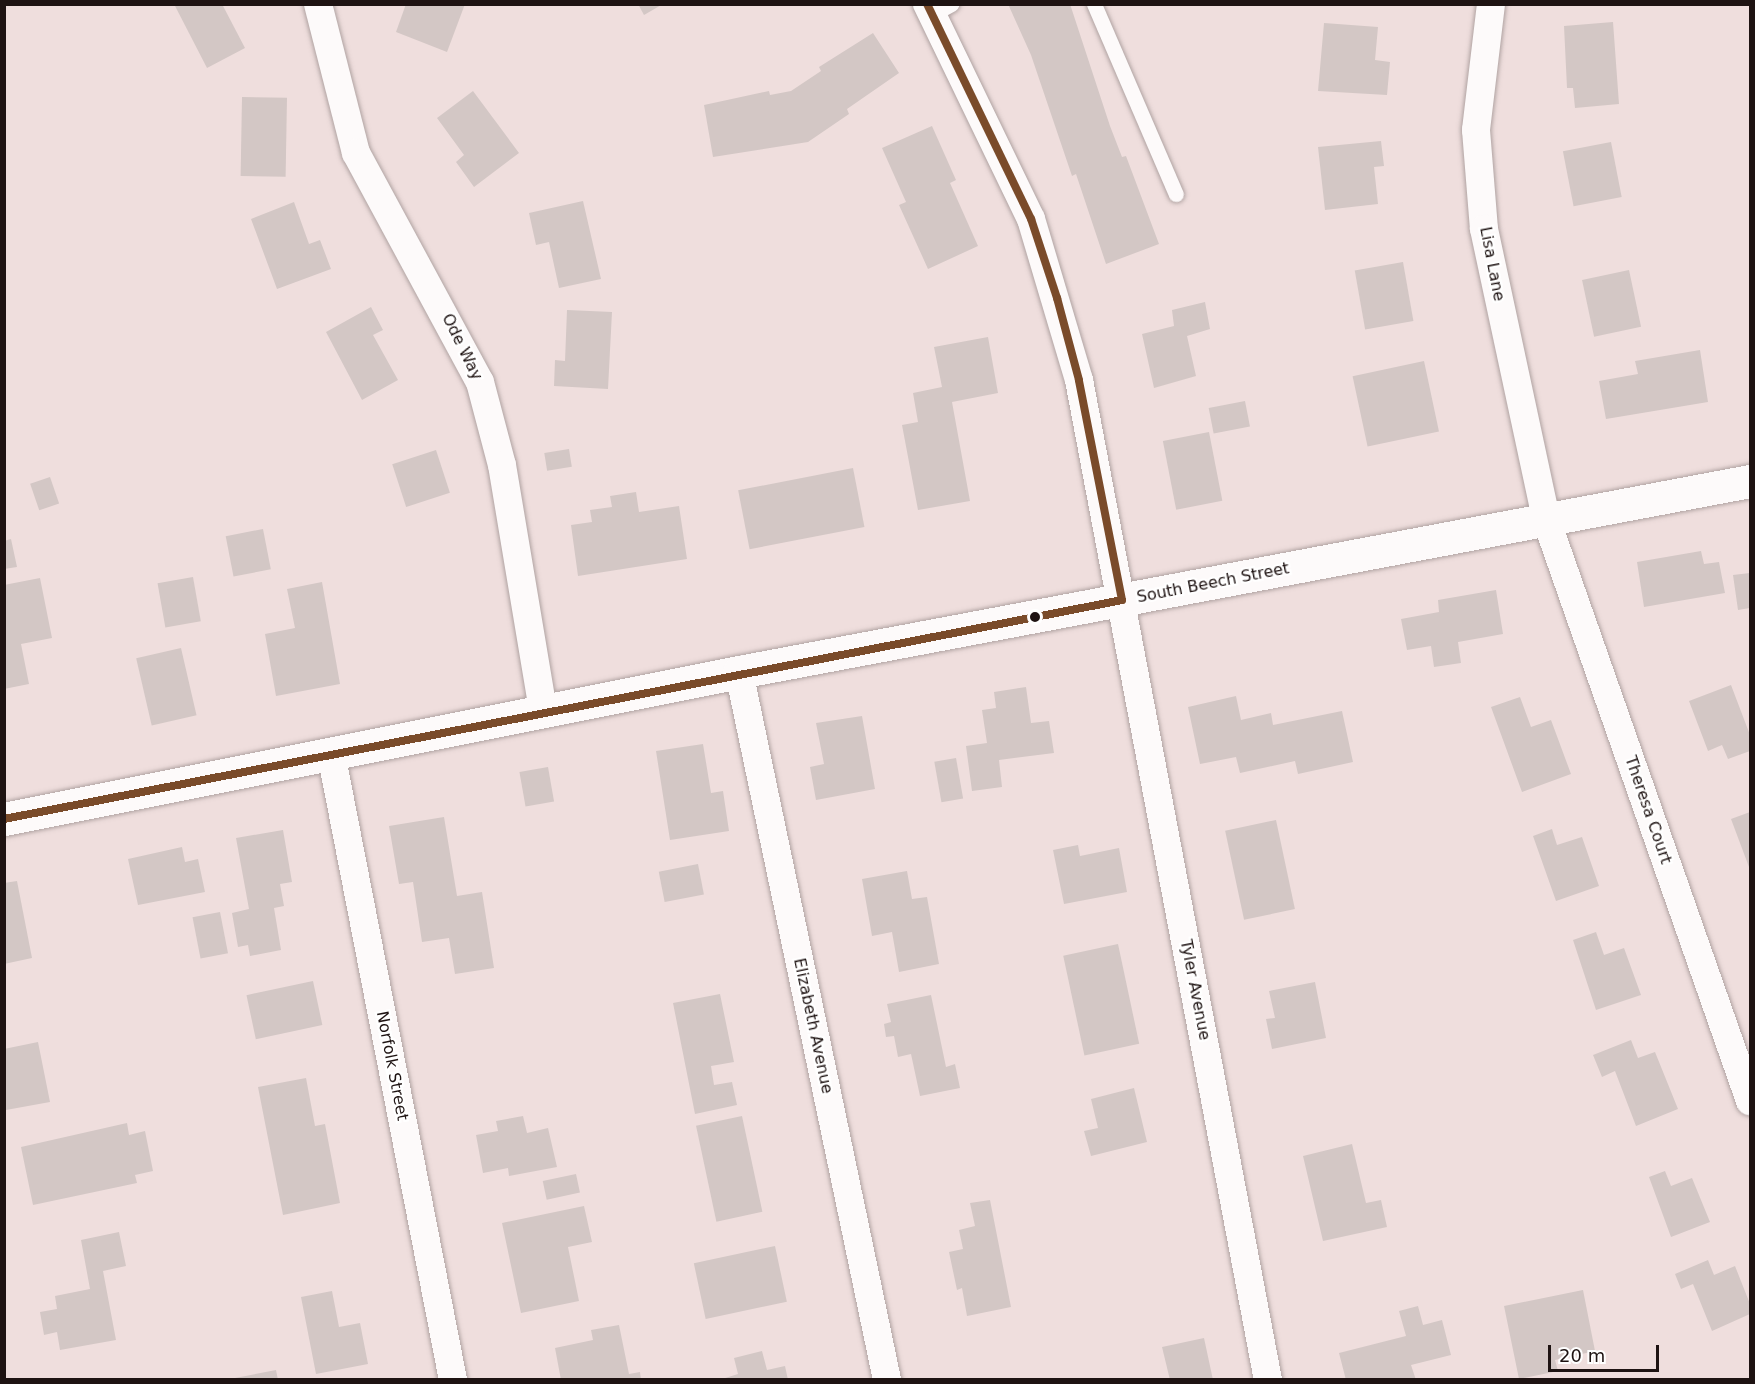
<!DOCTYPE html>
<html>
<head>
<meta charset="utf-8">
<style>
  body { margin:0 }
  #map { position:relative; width:1755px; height:1384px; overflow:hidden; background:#efdedd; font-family:"DejaVu Sans",sans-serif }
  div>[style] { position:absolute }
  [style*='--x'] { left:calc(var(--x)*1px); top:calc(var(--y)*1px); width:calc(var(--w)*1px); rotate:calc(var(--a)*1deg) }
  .building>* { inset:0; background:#d3c7c5; transform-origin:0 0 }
  .roads { filter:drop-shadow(0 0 2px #b0a3a2) drop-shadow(0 0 2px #b0a3a2) }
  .lane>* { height:15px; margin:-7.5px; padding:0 7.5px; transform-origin:7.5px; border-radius:7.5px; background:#fdfafa }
  .street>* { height:28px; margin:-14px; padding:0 14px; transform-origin:14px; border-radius:14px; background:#fdfafa }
  .secondary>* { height:33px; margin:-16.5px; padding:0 16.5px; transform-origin:16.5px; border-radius:16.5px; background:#fdfafa }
  .bus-1>* { height:8px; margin:-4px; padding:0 4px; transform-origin:4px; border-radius:4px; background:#7a4b2a }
  .dots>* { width:16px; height:16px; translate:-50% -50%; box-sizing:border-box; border:3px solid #fff; border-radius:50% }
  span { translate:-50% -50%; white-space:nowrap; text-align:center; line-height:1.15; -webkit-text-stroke:4.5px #fff; paint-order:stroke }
  .street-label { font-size:16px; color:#1e1312 }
  .frame { position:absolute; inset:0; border:6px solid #1e1312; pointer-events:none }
  .scale { position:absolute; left:1548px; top:1345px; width:111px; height:27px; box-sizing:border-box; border:3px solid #1e1312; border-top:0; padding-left:8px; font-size:18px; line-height:21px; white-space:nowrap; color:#1e1312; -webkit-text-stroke:4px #fff; paint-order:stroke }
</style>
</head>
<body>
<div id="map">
  <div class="building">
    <div style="clip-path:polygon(174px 4px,222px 4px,245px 48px,207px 68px)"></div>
    <div style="clip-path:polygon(406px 4px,465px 4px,447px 52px,396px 32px)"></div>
    <div style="clip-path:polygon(638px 4px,663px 4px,644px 15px)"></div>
    <div style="clip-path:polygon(1008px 4px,1070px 4px,1110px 126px,1122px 157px,1126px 156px,1159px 244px,1106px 264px,1076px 174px,1072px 176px,1031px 55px)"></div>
    <div style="clip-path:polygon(1613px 22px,1619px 104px,1575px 108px,1573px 88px,1567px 88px,1564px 26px)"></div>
    <div style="clip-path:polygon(1324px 23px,1378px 27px,1375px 60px,1390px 62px,1387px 95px,1318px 91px)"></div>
    <div style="clip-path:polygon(873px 33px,899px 73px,847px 109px,849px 114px,808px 142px,713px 157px,704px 105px,769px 91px,770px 95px,791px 91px,821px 71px,819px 67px)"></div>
    <div style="clip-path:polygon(473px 91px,519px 153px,474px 187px,456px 162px,464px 155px,437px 118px)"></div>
    <div style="left:242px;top:97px;width:45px;height:79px;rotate:1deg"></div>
    <div style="clip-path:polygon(932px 126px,956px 180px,950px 183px,978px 246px,928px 269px,899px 205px,906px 202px,882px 148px)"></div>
    <div style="clip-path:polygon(1381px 141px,1384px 166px,1374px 167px,1378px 204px,1325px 210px,1318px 147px)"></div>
    <div style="left:1611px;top:142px;width:56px;height:49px;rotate:79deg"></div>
    <div style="clip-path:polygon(583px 201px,601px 279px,559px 288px,549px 242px,536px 245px,529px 213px)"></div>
    <div style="clip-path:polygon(294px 202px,309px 244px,320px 240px,331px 269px,277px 289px,251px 219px)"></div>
    <div style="left:1403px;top:262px;width:60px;height:49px;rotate:80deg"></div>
    <div style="left:1629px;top:270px;width:58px;height:48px;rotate:78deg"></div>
    <div style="clip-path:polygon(1205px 302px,1210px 329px,1187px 336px,1196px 376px,1154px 388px,1142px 334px,1174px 326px,1172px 310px)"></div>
    <div style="clip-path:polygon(371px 307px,383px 330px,373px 335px,398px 380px,362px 400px,326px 332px)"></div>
    <div style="clip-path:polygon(567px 310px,612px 312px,608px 389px,554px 386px,555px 360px,565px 361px)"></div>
    <div style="clip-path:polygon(988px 337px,998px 393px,952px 402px,970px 501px,918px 510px,902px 425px,918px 422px,913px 393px,942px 387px,934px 347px)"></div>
    <div style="clip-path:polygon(1700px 350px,1708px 402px,1606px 419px,1599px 381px,1638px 374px,1635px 361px)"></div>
    <div style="left:1424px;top:361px;width:72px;height:73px;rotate:78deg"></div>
    <div style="left:1245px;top:401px;width:26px;height:37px;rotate:79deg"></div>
    <div style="left:1209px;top:432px;width:70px;height:47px;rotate:79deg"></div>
    <div style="left:569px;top:449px;width:18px;height:25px;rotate:81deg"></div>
    <div style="left:436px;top:450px;width:45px;height:46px;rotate:72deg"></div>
    <div style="left:853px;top:468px;width:60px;height:117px;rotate:79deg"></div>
    <div style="left:50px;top:477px;width:28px;height:21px;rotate:71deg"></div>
    <div style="clip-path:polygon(636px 492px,639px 512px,679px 506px,687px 559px,578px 576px,571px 525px,592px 522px,590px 510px,612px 507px,610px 496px)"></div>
    <div style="left:263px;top:529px;width:41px;height:38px;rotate:79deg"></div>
    <div style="clip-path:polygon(11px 539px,17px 567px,4px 569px,4px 541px)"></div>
    <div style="clip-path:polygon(1701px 551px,1704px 564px,1719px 562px,1725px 593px,1644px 607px,1637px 562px)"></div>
    <div style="clip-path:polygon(1750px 573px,1750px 608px,1738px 610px,1733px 575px)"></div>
    <div style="left:193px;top:577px;width:45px;height:36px;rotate:80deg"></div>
    <div style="clip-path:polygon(40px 578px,52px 638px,21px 644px,29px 684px,4px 689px,4px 585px)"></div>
    <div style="clip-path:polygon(322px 582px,340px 684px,276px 696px,265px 634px,295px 628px,287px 589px)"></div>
    <div style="clip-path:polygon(1496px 590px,1503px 634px,1458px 642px,1461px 663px,1434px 667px,1431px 646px,1407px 650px,1401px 619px,1439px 612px,1438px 600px)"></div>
    <div style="left:181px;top:648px;width:69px;height:46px;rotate:77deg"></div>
    <div style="clip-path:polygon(1731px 685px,1750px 735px,1750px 751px,1728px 759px,1722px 745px,1708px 751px,1689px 701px)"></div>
    <div style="clip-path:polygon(1026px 687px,1031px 723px,1049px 721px,1054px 753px,999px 760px,1002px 787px,972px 791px,966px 746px,987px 743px,982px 710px,996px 708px,994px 692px)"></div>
    <div style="clip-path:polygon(1236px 696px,1241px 720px,1271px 713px,1273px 725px,1342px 711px,1353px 762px,1298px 774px,1295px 761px,1240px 773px,1236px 757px,1200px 764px,1188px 707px)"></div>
    <div style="clip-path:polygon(1520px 697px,1531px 727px,1551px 720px,1571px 774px,1522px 792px,1491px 707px)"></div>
    <div style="clip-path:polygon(862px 716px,875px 789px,816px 800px,810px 767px,824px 764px,816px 723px)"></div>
    <div style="clip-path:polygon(703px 744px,711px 793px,723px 791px,729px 831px,670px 840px,656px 751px)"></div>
    <div style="left:956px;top:758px;width:41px;height:22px;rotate:80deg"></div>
    <div style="left:548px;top:767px;width:35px;height:29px;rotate:80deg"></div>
    <div style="clip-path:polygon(1750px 812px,1750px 866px,1749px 867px,1731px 819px)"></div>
    <div style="clip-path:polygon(444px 817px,457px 896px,482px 892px,494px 968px,455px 974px,449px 938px,422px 942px,413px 882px,399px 884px,389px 826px)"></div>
    <div style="left:1276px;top:820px;width:91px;height:52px;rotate:78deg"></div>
    <div style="clip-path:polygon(1552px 829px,1557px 845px,1582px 837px,1599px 886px,1556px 901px,1533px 836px)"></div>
    <div style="clip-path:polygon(283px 830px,292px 882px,280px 884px,284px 906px,274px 908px,281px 950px,250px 956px,248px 945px,238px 947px,232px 913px,249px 909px,236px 838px)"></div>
    <div style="clip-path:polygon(1078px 845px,1080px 856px,1119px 848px,1127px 892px,1064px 904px,1053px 850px)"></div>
    <div style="clip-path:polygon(182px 847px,185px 862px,198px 859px,205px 892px,138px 905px,128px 859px)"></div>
    <div style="left:698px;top:864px;width:31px;height:40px;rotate:79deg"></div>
    <div style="clip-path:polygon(907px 871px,912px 899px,927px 897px,939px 964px,899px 972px,892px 932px,872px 936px,862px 879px)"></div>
    <div style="clip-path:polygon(17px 881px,32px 958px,4px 964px,4px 883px)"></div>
    <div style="left:220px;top:912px;width:42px;height:28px;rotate:79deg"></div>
    <div style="clip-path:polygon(1596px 932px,1604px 955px,1624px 948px,1641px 995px,1596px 1010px,1573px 940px)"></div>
    <div style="left:1118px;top:944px;width:102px;height:56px;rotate:78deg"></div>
    <div style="left:313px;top:981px;width:45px;height:68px;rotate:78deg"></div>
    <div style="clip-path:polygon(1315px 982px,1326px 1038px,1272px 1049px,1266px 1019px,1275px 1018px,1269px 991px)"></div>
    <div style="clip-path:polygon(720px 994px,734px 1062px,711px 1066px,714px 1085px,732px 1082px,737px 1105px,695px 1114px,673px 1003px)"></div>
    <div style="clip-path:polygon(931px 995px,946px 1067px,955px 1064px,960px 1088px,920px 1096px,911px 1054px,898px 1057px,894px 1036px,886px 1037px,884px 1024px,891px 1022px,887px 1004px)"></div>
    <div style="clip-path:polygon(1631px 1040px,1638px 1058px,1655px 1052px,1678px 1109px,1636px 1126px,1615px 1071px,1602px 1077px,1593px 1055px)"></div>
    <div style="clip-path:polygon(38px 1042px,50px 1102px,6px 1110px,4px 1049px)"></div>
    <div style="clip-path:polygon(306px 1078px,315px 1126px,325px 1124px,340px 1203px,283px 1215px,258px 1087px)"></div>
    <div style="clip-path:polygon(1134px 1088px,1147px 1142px,1091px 1156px,1084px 1131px,1098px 1128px,1091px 1099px)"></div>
    <div style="clip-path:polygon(523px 1116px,527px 1133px,548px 1128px,557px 1167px,509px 1176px,508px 1168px,483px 1173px,476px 1135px,498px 1131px,496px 1121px)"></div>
    <div style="left:742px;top:1116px;width:98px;height:47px;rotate:78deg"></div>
    <div style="clip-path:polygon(127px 1123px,129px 1135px,145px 1131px,153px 1171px,135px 1175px,137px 1183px,33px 1205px,21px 1147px)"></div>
    <div style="clip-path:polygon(1352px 1144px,1366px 1203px,1381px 1200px,1387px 1227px,1323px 1241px,1303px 1156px)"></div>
    <div style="clip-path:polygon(1665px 1171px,1671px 1186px,1692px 1178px,1710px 1222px,1671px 1237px,1649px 1177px)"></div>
    <div style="left:576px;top:1174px;width:19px;height:34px;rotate:78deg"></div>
    <div style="clip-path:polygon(990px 1200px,1011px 1307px,967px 1316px,962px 1288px,957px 1290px,949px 1252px,963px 1249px,959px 1230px,975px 1226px,970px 1203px)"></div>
    <div style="clip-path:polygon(584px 1206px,592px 1242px,568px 1247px,579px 1301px,521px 1313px,502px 1223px)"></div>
    <div style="clip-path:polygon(119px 1232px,126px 1266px,103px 1271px,116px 1340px,60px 1350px,57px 1332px,44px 1335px,40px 1312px,57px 1309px,55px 1296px,90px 1289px,81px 1240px)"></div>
    <div style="left:775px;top:1246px;width:57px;height:83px;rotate:78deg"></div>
    <div style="clip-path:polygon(1708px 1260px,1714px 1275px,1735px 1266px,1750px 1304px,1750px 1314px,1712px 1331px,1693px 1284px,1681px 1289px,1675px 1274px)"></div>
    <div style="clip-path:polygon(1583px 1290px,1595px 1351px,1555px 1360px,1558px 1371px,1519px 1379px,1504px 1306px)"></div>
    <div style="clip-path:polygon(332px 1291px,339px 1327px,360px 1323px,368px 1364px,316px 1374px,301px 1297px)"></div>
    <div style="clip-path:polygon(1418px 1306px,1423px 1325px,1442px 1320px,1451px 1355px,1411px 1365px,1416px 1380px,1346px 1380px,1339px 1353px,1406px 1336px,1399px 1311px)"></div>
    <div style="clip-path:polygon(619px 1325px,629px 1374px,640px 1372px,641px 1380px,561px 1380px,555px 1348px,593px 1340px,591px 1330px)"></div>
    <div style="clip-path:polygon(1204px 1338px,1213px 1380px,1170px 1380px,1162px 1347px)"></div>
    <div style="clip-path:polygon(762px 1351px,767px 1370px,785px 1366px,788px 1380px,719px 1380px,738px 1374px,734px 1358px)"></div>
    <div style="clip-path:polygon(276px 1370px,278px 1380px,235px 1380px,235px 1378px)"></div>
  </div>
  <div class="roads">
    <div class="lane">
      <div style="--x:1094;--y:4;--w:207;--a:66.7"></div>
      <div style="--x:933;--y:14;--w:21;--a:-29"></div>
    </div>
    <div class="street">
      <div style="--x:318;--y:4;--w:154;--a:75.7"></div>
      <div style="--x:356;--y:153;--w:260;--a:61.6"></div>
      <div style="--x:480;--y:382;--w:86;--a:75.2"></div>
      <div style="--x:502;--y:465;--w:249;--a:80.5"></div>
      <div style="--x:927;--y:4;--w:239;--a:64.2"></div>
      <div style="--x:1031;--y:219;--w:168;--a:73.4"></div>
      <div style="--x:1079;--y:380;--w:1018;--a:79.3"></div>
      <div style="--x:1491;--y:4;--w:127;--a:96.8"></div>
      <div style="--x:1476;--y:130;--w:99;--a:85.4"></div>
      <div style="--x:1484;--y:229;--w:297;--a:77.9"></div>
      <div style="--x:1546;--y:519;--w:617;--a:70.68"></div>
      <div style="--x:739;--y:672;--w:723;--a:78.19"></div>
      <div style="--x:331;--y:753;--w:639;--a:78.99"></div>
    </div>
    <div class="secondary">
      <div style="--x:4;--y:819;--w:750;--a:-11.31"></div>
      <div style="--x:739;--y:672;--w:1029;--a:-10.7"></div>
    </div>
  </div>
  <div class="bus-1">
    <div style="--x:4;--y:819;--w:1139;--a:-11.08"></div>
    <div style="--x:1122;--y:600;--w:224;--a:-101.1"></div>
    <div style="--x:1079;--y:380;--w:85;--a:-105"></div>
    <div style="--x:1057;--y:298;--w:83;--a:-108.2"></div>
    <div style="--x:1031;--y:219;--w:239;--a:-115.8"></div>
  </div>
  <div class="dots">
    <div style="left:1035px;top:617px;background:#1e1312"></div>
  </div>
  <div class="street-label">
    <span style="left:1492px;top:264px;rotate:79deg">Lisa Lane</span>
    <span style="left:462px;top:347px;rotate:64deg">Ode Way</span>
    <span style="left:1213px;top:583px;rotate:-11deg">South Beech Street</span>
    <span style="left:1648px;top:810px;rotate:71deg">Theresa Court</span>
    <span style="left:1195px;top:990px;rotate:79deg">Tyler Avenue</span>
    <span style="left:813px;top:1026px;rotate:78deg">Elizabeth Avenue</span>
    <span style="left:392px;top:1066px;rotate:79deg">Norfolk Street</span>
  </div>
  <div class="frame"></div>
  <div class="scale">20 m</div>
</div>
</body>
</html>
